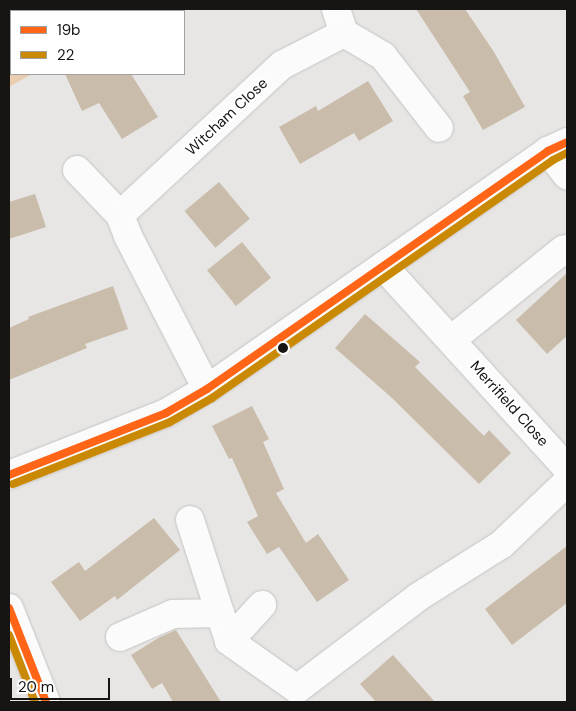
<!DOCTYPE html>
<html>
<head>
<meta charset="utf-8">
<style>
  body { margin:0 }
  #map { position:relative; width:576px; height:711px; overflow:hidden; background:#e7e6e4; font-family:"DM Sans",sans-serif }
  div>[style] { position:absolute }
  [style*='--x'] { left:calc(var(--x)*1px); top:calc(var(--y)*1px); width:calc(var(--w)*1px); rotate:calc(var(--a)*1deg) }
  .green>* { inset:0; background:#eaccb1 }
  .building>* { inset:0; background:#c9bcab; transform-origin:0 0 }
  .roads { filter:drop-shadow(0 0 1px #c5c4c3) drop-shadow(0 0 1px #c5c4c3) }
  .minor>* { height:28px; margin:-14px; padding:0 14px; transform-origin:14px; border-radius:14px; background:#fbfbfb }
  .tertiary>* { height:28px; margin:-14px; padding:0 14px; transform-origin:14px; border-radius:14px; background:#fbfbfb }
  .bus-1>* { height:8px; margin:-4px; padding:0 4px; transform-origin:4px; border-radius:4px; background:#ff6417 }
  .bus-2>* { height:8px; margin:-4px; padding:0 4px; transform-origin:4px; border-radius:4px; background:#ca8904 }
  .dots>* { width:14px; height:14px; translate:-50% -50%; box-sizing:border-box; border:2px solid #fff; border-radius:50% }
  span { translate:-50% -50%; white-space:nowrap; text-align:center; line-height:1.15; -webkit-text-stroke:4px #fff; paint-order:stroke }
  .street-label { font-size:15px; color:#161514 }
  .frame { position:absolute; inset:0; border:10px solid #161514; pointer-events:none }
  .legend { position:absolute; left:10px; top:10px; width:175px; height:65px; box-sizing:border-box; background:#fff; border:1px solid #a2a1a1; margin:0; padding:6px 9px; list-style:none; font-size:15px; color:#161514 }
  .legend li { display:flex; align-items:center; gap:10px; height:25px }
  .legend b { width:25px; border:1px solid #a2a1a1 }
  .scale { position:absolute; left:10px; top:678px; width:100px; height:22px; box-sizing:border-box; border:2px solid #161514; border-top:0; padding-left:6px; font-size:15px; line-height:18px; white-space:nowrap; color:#161514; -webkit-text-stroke:4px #fff; paint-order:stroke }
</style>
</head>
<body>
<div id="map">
  <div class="green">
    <div style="clip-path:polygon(9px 9px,128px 9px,125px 11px,11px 11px,11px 74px,32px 74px,9px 87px)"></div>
  </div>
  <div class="building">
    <div style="clip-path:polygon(416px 9px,465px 9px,494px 52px,525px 107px,483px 130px,463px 96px,470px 92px)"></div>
    <div style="clip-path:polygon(65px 74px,131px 74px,158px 117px,122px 139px,99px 103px,82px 111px)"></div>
    <div style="clip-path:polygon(368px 81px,393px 121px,359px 141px,354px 133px,300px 164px,279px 127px,316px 106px,318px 111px)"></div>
    <div style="left:219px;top:182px;width:48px;height:45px;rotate:50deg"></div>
    <div style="clip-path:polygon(35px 194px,46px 227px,9px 239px,9px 202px)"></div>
    <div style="left:242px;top:242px;width:46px;height:45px;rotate:51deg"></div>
    <div style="clip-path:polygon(567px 273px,567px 336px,547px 354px,516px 320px)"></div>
    <div style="clip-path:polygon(113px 286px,128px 329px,85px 344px,87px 348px,9px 380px,9px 328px,29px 319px,28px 317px)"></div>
    <div style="clip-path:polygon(365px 314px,420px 362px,415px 367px,484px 436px,489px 430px,511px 453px,479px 484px,392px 398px,335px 348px)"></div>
    <div style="clip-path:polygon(252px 406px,269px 439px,263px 442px,284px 489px,276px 493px,306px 543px,318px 534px,349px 580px,317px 602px,279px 547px,267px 554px,247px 522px,258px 516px,232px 458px,229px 459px,212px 426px)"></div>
    <div style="clip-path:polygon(154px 518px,180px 550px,117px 600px,115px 596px,80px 621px,51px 582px,79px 562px,85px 571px)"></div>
    <div style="clip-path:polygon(567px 546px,567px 603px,512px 645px,485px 609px)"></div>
    <div style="clip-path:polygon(176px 630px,221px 702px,173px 702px,162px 683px,152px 689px,131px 655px,160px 637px)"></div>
    <div style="clip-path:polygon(393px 655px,435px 702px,376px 702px,360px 684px)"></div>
  </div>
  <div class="roads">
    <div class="minor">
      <div style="--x:336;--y:9;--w:25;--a:72"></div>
      <div style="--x:548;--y:151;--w:31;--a:52"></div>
      <div style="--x:77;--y:170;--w:62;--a:46.3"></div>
      <div style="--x:120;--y:215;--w:22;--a:69"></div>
      <div style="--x:128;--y:236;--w:172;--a:62.7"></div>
      <div style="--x:120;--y:215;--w:221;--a:-42.8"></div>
      <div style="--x:282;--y:65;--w:70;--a:-27.3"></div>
      <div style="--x:344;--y:33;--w:45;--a:30.5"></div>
      <div style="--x:383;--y:56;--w:91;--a:52.1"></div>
      <div style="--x:383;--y:266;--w:273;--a:47.7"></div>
      <div style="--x:451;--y:340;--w:145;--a:-38.8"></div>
      <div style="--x:9;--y:475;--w:169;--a:-21.5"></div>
      <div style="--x:166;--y:413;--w:48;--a:-30.3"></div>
      <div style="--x:207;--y:389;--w:416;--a:-34.9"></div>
      <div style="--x:548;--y:151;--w:21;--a:-25"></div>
      <div style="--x:190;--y:520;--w:98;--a:72.1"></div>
      <div style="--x:120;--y:637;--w:58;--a:-23.5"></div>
      <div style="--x:173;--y:614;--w:47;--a:-1.2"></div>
      <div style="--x:220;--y:613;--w:29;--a:72"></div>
      <div style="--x:229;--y:641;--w:83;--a:35.2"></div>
      <div style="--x:297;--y:689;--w:152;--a:-37.2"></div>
      <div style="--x:418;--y:597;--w:99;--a:-32.2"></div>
      <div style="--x:502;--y:544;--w:90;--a:-43.6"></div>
      <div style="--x:229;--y:641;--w:49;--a:-47.5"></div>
    </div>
    <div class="tertiary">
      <div style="--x:9;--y:608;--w:101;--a:68.5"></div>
    </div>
  </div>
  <div class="bus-1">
    <div style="--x:9;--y:475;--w:169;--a:-21.5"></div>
    <div style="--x:166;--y:413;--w:48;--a:-30.3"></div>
    <div style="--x:207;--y:389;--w:416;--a:-34.9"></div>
    <div style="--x:548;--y:151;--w:21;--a:-25"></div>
    <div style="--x:9;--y:608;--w:101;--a:68.5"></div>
  </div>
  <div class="bus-2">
    <div style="--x:13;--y:484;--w:169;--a:-21.5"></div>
    <div style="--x:170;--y:422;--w:48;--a:-29.7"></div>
    <div style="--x:212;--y:398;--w:416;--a:-34.9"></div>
    <div style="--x:553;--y:160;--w:16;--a:-27"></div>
    <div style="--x:9;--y:635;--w:72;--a:68.8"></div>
  </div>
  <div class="dots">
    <div style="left:283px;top:348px;background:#161514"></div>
  </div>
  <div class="street-label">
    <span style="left:227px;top:117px;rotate:-43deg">Witcham Close</span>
    <span style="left:509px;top:404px;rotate:48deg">Merrifield Close</span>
  </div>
  <div class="frame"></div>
  <ul class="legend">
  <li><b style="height:6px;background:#ff6417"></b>19b</li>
  <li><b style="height:6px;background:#ca8904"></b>22</li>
  </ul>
  <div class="scale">20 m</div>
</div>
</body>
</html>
